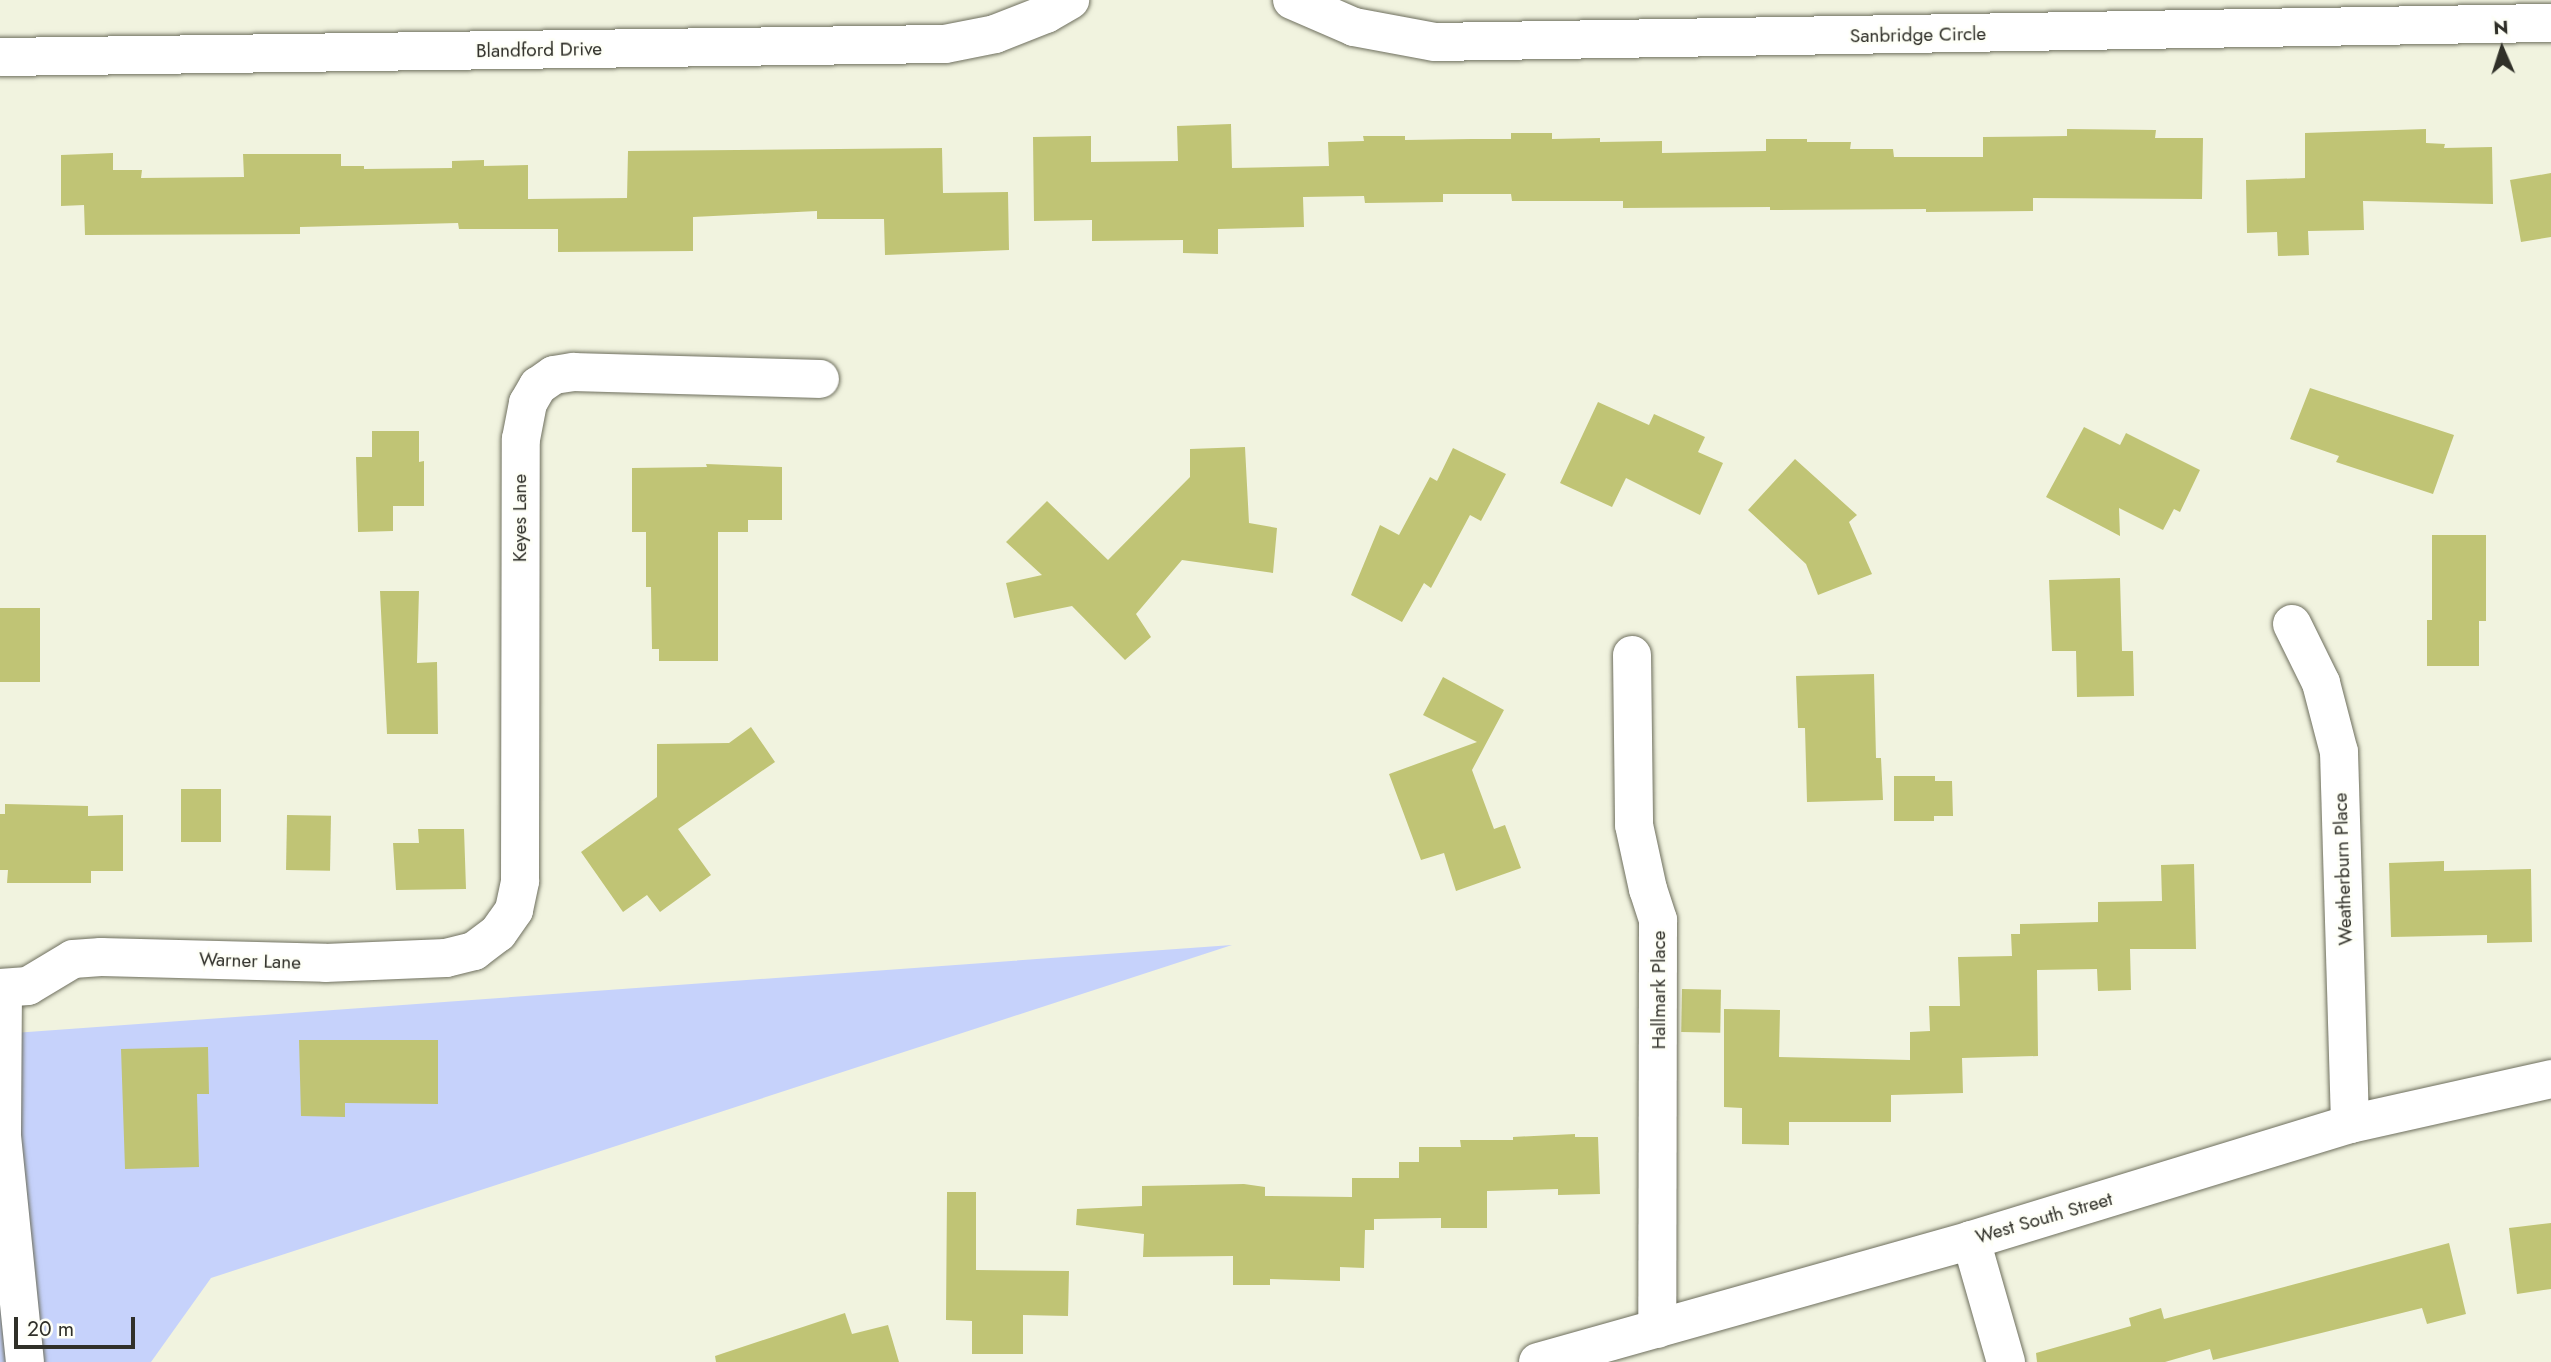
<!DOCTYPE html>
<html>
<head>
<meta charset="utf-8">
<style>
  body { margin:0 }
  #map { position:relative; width:2551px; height:1362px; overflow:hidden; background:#f1f3df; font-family:Jost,sans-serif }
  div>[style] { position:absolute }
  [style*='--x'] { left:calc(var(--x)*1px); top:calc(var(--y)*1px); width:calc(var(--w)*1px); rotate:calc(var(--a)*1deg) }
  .green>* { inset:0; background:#c6d2fb }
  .building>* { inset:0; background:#c0c475; transform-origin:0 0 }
  .roads { filter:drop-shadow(0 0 2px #6e6f5e) drop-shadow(0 0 2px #6e6f5e) }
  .minor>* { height:38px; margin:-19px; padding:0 19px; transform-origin:19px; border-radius:19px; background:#fff }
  span { translate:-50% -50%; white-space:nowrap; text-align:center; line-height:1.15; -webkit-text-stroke:5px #fefff7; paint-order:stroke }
  .street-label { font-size:19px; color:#303029 }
  .north { position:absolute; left:2467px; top:14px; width:70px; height:70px; -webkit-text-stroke:5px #fefff7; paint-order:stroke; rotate:357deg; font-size:19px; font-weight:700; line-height:28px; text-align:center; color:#303029 }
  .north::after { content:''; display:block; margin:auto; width:24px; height:32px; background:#303029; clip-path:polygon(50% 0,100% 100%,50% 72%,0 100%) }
  .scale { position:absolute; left:14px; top:1317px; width:121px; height:32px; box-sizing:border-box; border:4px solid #303029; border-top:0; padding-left:9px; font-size:21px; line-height:24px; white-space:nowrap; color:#303029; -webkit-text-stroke:5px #fefff7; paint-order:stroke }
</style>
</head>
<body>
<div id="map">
  <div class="green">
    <div style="clip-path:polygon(1232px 945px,211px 1278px,151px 1362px,0 1362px,0 1034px)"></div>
  </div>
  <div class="building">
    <div style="clip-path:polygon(1231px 124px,1232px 168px,1329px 166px,1328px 142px,1364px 141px,1363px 136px,1405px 136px,1405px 140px,1472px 139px,1511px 139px,1511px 133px,1552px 133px,1552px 139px,1600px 138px,1600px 142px,1662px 141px,1662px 153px,1766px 151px,1766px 139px,1807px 139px,1807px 142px,1851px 142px,1850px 149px,1893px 149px,1894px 157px,1983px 157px,1983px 137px,2067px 136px,2067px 129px,2156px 130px,2155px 138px,2203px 138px,2202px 199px,2033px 198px,2033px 211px,1926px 212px,1926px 209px,1770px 210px,1770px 207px,1623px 208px,1623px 201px,1512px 201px,1511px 194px,1443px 194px,1443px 202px,1365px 203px,1364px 196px,1303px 197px,1304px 227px,1218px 229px,1218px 254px,1183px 253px,1183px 240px,1092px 241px,1092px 220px,1034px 221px,1033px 137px,1091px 136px,1091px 162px,1178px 161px,1177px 126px)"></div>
    <div style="clip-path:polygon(2426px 129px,2426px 143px,2445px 144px,2444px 148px,2492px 147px,2493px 204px,2363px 201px,2364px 230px,2308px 231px,2309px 255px,2278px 256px,2277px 232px,2247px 233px,2246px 180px,2305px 178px,2305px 133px)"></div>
    <div style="clip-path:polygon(942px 148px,943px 193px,1008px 192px,1009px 250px,885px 255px,884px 219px,817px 219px,817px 211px,693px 217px,693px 251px,558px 252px,558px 229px,459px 229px,458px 223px,300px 227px,300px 234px,85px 235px,84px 205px,61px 206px,61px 155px,113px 153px,113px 170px,142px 170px,141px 178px,244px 177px,243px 154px,341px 154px,341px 166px,364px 166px,364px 169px,452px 168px,452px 161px,484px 160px,484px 166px,528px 165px,528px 199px,627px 198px,628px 151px)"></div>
    <div style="clip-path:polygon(2551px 173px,2551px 237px,2521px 242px,2510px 180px)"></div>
    <div style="clip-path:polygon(2310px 388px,2454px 435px,2433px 494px,2336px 462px,2339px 456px,2290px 439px)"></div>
    <div style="clip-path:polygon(1598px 402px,1649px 425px,1654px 414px,1705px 437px,1698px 452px,1723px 463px,1700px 515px,1626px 478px,1612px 507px,1560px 483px)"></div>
    <div style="clip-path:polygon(2084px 427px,2120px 445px,2126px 433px,2200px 470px,2180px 512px,2174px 509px,2163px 530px,2119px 508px,2120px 536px,2046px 497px)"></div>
    <div style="clip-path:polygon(372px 431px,419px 431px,419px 462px,424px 461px,424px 506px,393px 506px,393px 531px,358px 532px,356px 457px,372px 457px)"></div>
    <div style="clip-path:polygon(1245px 447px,1249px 523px,1277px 528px,1273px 573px,1182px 560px,1136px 614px,1151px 637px,1125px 660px,1072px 606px,1014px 618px,1006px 583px,1042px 575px,1006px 542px,1047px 501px,1108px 560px,1190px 477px,1190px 449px)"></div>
    <div style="clip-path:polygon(1453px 448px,1506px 474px,1481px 521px,1470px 515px,1431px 588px,1424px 583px,1402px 622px,1351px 595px,1380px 525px,1399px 535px,1430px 477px,1437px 481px)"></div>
    <div style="clip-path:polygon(1795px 459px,1857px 515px,1849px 522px,1872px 574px,1818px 595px,1806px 564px,1748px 510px)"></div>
    <div style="clip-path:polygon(706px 464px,782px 467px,782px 520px,748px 520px,748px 532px,718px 532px,718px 661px,659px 661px,659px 649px,652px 649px,651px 587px,646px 587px,646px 532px,632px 532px,632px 468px,707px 467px)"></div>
    <div style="clip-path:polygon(2432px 535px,2486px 535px,2486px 621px,2479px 621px,2479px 666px,2427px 666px,2427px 620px,2432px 620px)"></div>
    <div style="clip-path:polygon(2120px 578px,2122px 651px,2133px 651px,2134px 696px,2077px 697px,2076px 651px,2052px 651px,2049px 580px)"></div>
    <div style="clip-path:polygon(380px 591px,419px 591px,417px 663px,437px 662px,438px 734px,387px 734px)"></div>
    <div style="left:0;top:608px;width:40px;height:74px"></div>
    <div style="clip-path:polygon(1874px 674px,1876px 758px,1881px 758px,1883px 800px,1807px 802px,1805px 728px,1798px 728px,1796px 676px)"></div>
    <div style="clip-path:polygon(1443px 677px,1504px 710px,1472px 770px,1494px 829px,1505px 825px,1521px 868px,1456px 891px,1444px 853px,1421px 860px,1389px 774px,1477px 742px,1423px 715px)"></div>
    <div style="clip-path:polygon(751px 727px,775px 762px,678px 829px,711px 875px,660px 912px,647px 895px,623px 912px,581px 852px,657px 797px,657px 744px,729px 743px)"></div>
    <div style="clip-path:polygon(1894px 776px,1935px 776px,1935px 781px,1952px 781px,1953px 816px,1934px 816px,1934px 821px,1894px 821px)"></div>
    <div style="left:181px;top:789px;width:40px;height:53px"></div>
    <div style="clip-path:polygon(5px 804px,88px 806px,88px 816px,123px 815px,123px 871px,91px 871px,91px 883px,7px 883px,8px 870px,0 870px,0 814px,5px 814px)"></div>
    <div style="left:287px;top:815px;width:44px;height:55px;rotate:1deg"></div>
    <div style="clip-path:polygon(418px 829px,464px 829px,466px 889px,396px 890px,393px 843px,419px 843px)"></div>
    <div style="clip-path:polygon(2444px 861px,2444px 871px,2531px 869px,2532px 942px,2487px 943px,2487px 935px,2391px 937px,2389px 863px)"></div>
    <div style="clip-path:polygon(2194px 864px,2196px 949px,2130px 949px,2131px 990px,2098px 991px,2097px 969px,2037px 970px,2038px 1056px,1962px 1058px,1963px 1093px,1891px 1095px,1891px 1122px,1789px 1122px,1789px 1145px,1742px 1144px,1742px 1108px,1724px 1107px,1724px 1009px,1780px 1010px,1779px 1057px,1910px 1060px,1910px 1032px,1930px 1031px,1929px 1006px,1960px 1006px,1958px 957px,2012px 956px,2011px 934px,2020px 934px,2020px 924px,2098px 922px,2098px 902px,2162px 901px,2161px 865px)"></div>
    <div style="left:1682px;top:989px;width:39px;height:43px;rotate:1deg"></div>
    <div style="clip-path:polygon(299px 1040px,438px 1040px,438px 1104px,345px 1103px,345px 1117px,301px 1116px)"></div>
    <div style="clip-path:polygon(208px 1047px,209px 1094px,197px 1094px,199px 1167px,125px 1169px,121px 1049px)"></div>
    <div style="clip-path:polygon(1575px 1134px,1575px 1137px,1598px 1137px,1600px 1194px,1558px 1195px,1558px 1189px,1487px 1191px,1487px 1228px,1441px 1228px,1441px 1218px,1374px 1219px,1374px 1230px,1365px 1230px,1364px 1268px,1340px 1267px,1340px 1281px,1270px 1279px,1270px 1285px,1233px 1285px,1233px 1256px,1143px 1257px,1144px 1234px,1076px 1225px,1077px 1209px,1142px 1206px,1142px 1186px,1244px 1184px,1265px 1187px,1265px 1196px,1352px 1197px,1352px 1178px,1399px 1178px,1399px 1162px,1419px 1162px,1419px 1147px,1461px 1147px,1460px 1140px,1513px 1140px,1513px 1137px)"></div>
    <div style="clip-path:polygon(947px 1192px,976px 1192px,976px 1270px,1069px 1271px,1068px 1316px,1023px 1315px,1023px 1354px,972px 1354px,972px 1321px,946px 1320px)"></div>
    <div style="clip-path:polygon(2551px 1223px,2551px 1289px,2517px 1294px,2509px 1228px)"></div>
    <div style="clip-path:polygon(2449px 1243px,2466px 1314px,2427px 1324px,2422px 1308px,2213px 1360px,2210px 1349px,2165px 1362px,2037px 1362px,2036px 1353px,2131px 1326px,2129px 1318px,2161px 1308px,2164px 1319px)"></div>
    <div style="clip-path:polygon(845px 1313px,852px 1334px,888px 1325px,899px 1362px,716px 1362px,715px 1356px)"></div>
  </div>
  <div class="roads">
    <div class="minor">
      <div style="--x:1292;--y:0;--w:68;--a:23.5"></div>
      <div style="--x:1354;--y:27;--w:82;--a:10.5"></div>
      <div style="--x:1435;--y:42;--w:1116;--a:-0.98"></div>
      <div style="--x:0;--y:57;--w:945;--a:-0.79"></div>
      <div style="--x:945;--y:44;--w:51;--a:-11.3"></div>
      <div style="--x:995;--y:34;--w:55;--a:-21.4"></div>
      <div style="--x:1046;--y:14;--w:28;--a:-30"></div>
      <div style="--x:2292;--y:624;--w:66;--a:63.8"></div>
      <div style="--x:2321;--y:683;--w:71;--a:75.4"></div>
      <div style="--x:2339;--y:752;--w:372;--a:88.3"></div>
      <div style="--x:1632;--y:655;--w:170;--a:89.3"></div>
      <div style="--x:1634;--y:825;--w:66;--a:77.7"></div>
      <div style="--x:1648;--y:889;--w:33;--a:72"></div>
      <div style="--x:1658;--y:920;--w:409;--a:90.1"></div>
      <div style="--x:0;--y:988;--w:28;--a:-4"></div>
      <div style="--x:28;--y:986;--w:52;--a:-31"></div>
      <div style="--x:73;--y:959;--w:28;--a:-4"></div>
      <div style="--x:101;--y:957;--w:224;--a:1.5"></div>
      <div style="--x:325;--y:963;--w:121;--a:-2.4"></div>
      <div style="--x:446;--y:958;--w:29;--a:-14"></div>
      <div style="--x:474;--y:951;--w:30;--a:-37"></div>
      <div style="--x:498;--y:933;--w:28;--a:-55"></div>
      <div style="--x:514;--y:910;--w:30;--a:-78"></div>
      <div style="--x:520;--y:881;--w:442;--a:-89.9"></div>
      <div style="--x:521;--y:439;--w:37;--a:-79"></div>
      <div style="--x:528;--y:403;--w:20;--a:-60"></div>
      <div style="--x:538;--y:386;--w:19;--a:-35"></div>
      <div style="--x:554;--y:375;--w:20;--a:-9"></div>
      <div style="--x:574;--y:372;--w:246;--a:1.6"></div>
      <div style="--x:3;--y:988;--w:148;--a:90.4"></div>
      <div style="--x:2;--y:1136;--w:227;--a:84.2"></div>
      <div style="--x:1971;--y:1240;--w:127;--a:74"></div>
      <div style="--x:1538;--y:1362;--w:450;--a:-15.7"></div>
      <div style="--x:1971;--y:1240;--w:396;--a:-17"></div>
      <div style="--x:2350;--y:1124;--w:206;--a:-12.6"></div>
    </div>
  </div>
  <div class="street-label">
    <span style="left:1918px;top:35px;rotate:-1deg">Sanbridge Circle</span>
    <span style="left:539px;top:50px;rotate:-1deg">Blandford Drive</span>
    <span style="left:520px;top:518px;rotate:-90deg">Keyes Lane</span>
    <span style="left:2343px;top:869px;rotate:-92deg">Weatherburn Place</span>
    <span style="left:250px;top:961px;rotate:2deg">Warner Lane</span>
    <span style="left:1659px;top:990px;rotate:-90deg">Hallmark Place</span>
    <span style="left:2044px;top:1218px;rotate:-16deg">West South Street</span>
  </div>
  <div class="north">N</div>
  <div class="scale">20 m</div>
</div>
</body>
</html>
